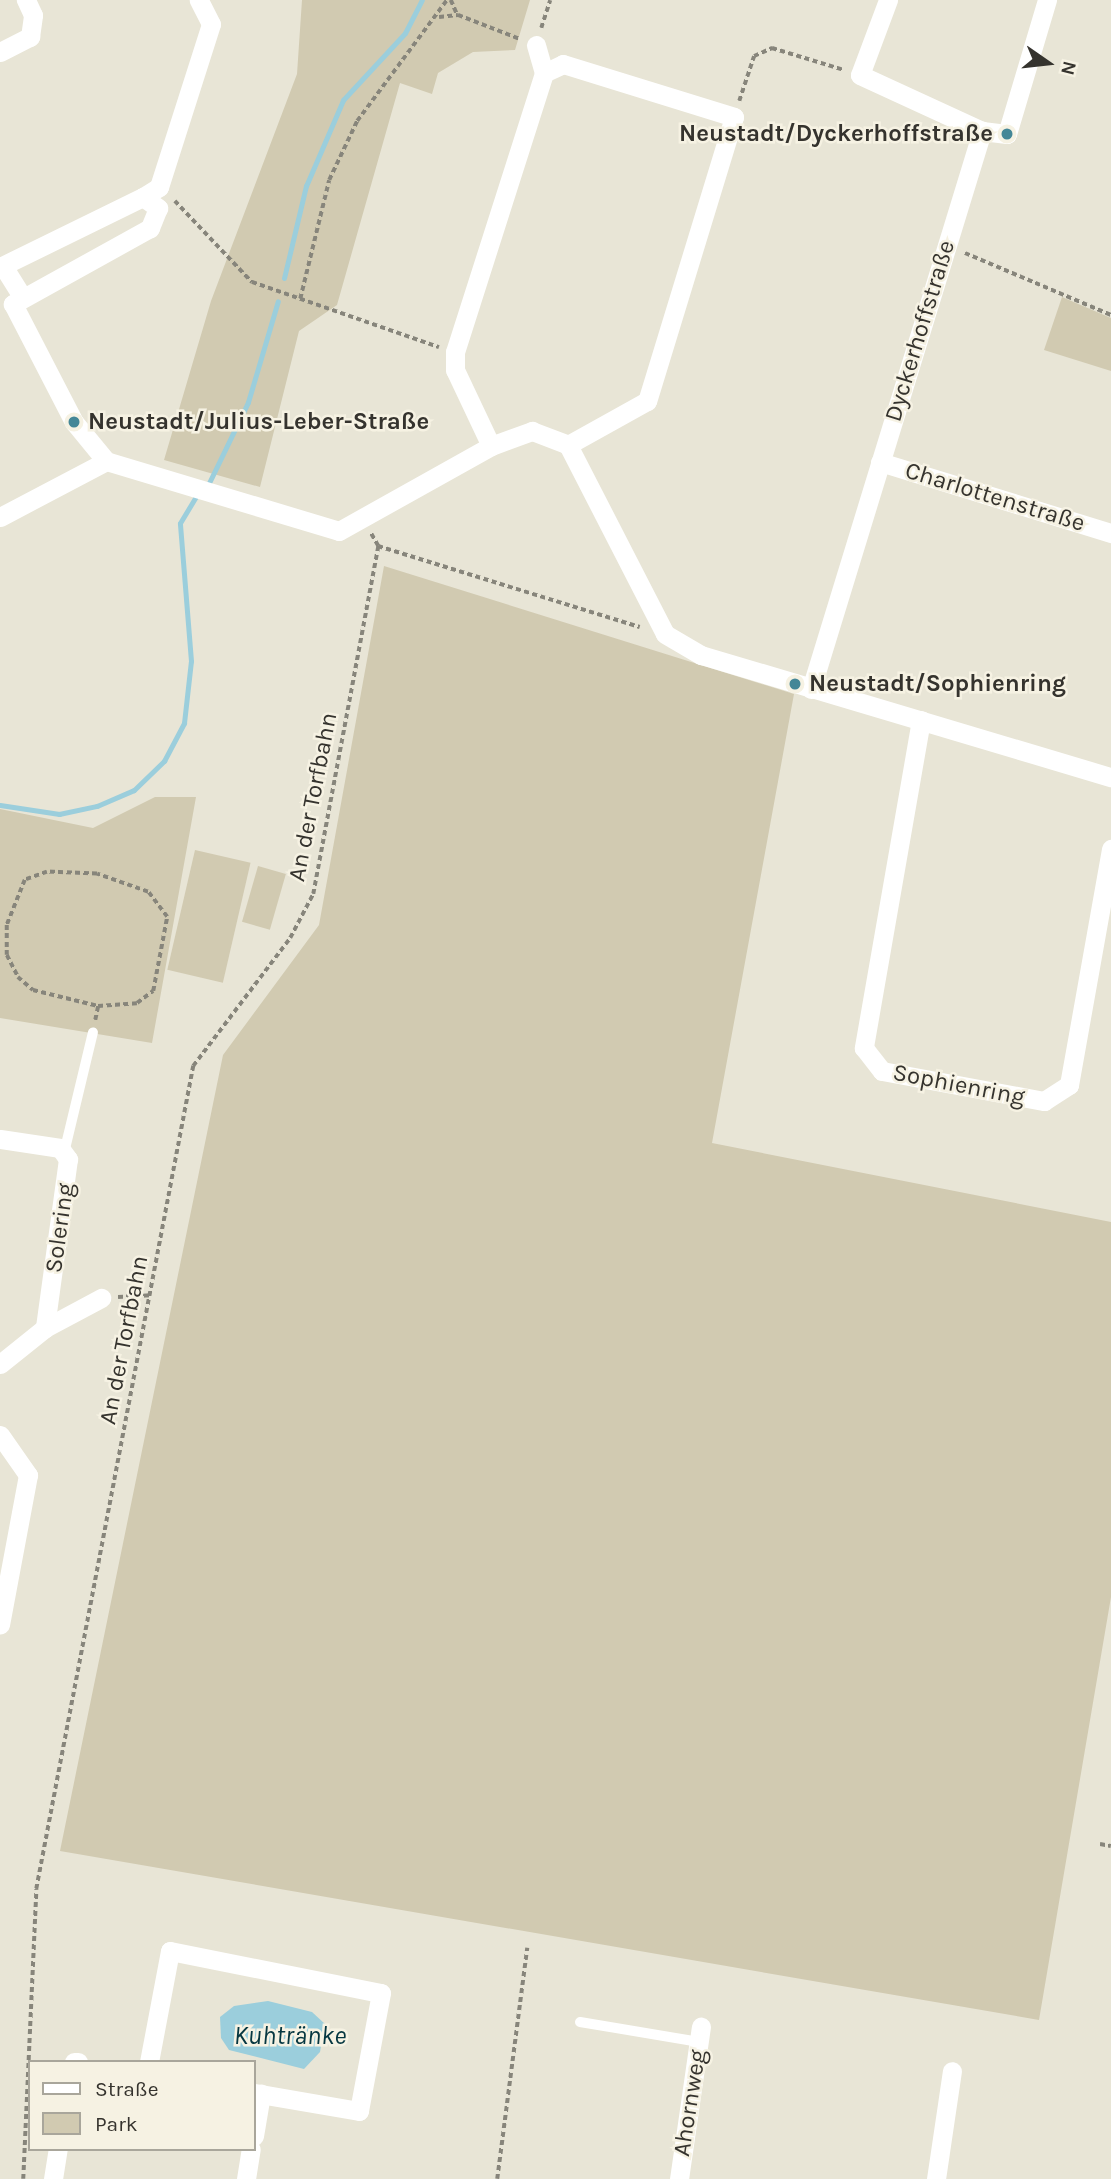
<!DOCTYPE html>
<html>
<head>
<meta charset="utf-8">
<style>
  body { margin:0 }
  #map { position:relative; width:1111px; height:2179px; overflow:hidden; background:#e8e5d6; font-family:Karla,sans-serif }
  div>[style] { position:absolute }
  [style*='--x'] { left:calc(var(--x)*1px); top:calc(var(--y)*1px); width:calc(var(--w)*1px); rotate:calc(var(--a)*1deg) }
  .green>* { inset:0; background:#d1cab1; transform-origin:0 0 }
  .water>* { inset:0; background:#9bcedc }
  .stream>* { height:5px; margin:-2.5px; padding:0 2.5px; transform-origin:2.5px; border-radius:2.5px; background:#9bcedc }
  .path>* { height:3.5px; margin-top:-1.75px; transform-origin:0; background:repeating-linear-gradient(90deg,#87857b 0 5px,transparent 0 8.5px) }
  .lane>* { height:10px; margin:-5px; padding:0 5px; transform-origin:5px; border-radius:5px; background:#fff }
  .street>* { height:19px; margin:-9.5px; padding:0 9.5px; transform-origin:9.5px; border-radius:9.5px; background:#fff }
  .dots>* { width:19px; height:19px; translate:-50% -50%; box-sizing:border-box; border:4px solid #f6f2e3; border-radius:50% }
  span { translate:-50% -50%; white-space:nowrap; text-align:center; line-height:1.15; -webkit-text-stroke:5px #f6f2e3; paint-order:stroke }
  .poi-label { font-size:24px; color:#35332e; font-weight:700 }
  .right { translate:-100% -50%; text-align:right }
  .left { translate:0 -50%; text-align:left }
  .street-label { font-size:24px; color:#35332e }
  .water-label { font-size:26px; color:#063741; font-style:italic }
  .legend { position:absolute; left:28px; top:2060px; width:228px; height:91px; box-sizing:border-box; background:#f6f2e3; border:2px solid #a9a69b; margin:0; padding:9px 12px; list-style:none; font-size:21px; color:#35332e }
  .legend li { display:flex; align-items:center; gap:14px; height:35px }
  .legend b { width:35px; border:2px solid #a9a69b }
  .north { position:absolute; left:1013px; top:28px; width:70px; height:70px; -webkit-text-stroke:5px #f6f2e3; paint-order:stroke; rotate:104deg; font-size:19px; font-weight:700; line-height:28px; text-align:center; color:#35332e }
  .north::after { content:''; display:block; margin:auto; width:24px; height:32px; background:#35332e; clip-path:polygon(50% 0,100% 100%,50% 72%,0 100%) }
</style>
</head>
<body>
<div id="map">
  <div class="green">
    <div style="clip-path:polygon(302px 0,530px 0,515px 50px,473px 52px,438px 73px,432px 94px,400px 83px,337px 305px,299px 331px,260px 487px,164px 460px,211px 301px,297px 74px)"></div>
    <div style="clip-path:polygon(1062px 297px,1111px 318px,1111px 371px,1044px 350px)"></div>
    <div style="clip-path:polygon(384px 566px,794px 694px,712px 1143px,1111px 1222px,1111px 1597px,1039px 2020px,60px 1851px,223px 1055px,319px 925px)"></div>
    <div style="clip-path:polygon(155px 797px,196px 797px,152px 1043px,0 1018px,0 809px,93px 828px)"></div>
    <div style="left:195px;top:850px;width:57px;height:123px;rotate:13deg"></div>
    <div style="left:258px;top:866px;width:29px;height:58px;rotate:16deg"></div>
  </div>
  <div class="water">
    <div style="clip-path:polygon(268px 2001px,312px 2012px,325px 2024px,320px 2052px,304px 2069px,229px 2050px,221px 2038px,220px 2017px,234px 2006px)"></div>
  </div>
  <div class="stream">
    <div style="--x:284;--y:278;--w:95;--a:-76.6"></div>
    <div style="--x:306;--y:186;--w:94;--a:-66.7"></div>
    <div style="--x:343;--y:100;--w:91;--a:-47.2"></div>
    <div style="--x:405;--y:33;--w:37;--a:-63"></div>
    <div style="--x:207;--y:487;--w:94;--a:-64.2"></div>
    <div style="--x:248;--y:402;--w:105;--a:-73.5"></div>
    <div style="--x:0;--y:805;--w:60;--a:8.7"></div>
    <div style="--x:59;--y:814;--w:39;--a:-12"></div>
    <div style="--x:97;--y:806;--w:40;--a:-23.4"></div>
    <div style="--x:134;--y:790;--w:42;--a:-44"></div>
    <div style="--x:164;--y:761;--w:43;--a:-62.2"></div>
    <div style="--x:184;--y:723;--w:62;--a:-83.6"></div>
    <div style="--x:191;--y:661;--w:138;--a:-94.6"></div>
    <div style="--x:180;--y:523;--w:33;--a:-59"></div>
  </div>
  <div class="path">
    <div style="--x:451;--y:0;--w:15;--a:67"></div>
    <div style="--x:439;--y:17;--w:19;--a:-6"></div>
    <div style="--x:458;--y:15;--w:66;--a:21.2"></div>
    <div style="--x:541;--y:28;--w:29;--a:-72"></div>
    <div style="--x:739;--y:101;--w:47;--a:-71.6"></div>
    <div style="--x:754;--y:56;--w:20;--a:-24"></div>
    <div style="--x:772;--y:48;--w:75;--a:17"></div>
    <div style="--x:175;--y:201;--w:112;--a:46.5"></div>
    <div style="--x:252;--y:282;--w:198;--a:19.2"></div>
    <div style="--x:965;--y:253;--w:159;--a:23"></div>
    <div style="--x:300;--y:299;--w:122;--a:-76.3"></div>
    <div style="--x:329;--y:180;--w:65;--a:-64.6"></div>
    <div style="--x:357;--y:121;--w:151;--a:-53.4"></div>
    <div style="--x:378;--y:546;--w:274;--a:17.2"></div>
    <div style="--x:95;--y:1020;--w:14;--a:-78"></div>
    <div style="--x:98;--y:1006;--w:39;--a:-4"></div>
    <div style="--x:137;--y:1003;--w:20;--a:-37"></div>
    <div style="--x:153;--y:991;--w:75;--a:-79.3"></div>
    <div style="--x:167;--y:917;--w:31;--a:-127"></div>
    <div style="--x:148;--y:892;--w:54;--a:-160.6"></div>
    <div style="--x:97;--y:874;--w:50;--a:-177.7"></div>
    <div style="--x:47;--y:872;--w:23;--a:160"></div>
    <div style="--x:25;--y:880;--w:48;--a:111.8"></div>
    <div style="--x:7;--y:925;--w:30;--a:90"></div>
    <div style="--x:7;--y:955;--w:25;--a:63"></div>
    <div style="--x:18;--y:977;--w:20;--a:41"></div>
    <div style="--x:33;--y:990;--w:67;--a:13.8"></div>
    <div style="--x:118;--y:1297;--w:33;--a:-3"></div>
    <div style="--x:1100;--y:1844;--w:11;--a:10"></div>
    <div style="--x:23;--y:2179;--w:290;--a:-87.4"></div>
    <div style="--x:36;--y:1889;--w:838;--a:-79.2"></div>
    <div style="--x:193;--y:1066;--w:161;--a:-52.8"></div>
    <div style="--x:290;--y:938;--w:50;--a:-62.4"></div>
    <div style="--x:313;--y:894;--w:354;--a:-79.4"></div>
    <div style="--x:378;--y:546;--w:14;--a:-120"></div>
    <div style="--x:497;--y:2179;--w:233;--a:-82.6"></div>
  </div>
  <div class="lane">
    <div style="--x:64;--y:1153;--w:124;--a:-76.5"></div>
    <div style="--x:580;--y:2022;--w:121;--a:9.5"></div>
  </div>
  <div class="street">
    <div style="--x:888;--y:0;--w:80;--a:110.5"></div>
    <div style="--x:860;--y:75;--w:134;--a:24.7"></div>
    <div style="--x:0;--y:52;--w:34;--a:-27"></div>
    <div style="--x:30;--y:37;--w:22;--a:-82"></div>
    <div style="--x:33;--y:15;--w:17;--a:-115"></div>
    <div style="--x:544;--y:73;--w:21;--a:-25"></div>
    <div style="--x:563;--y:64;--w:179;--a:17.2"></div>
    <div style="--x:734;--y:117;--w:297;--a:107"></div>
    <div style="--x:647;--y:401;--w:90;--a:150.9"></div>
    <div style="--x:143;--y:197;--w:19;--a:-32"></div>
    <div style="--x:159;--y:187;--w:171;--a:-72.3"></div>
    <div style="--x:211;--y:24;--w:27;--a:-117"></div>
    <div style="--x:3;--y:266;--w:36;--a:58"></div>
    <div style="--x:0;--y:267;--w:159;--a:-26.1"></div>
    <div style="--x:143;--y:197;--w:19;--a:36"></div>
    <div style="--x:158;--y:208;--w:22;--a:112"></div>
    <div style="--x:150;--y:228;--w:157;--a:151"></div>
    <div style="--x:13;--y:304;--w:133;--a:62.7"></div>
    <div style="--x:74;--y:422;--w:50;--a:50.6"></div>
    <div style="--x:491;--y:446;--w:84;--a:-115.3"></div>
    <div style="--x:455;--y:370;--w:18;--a:-90"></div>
    <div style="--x:455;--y:352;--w:293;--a:-72.3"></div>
    <div style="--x:544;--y:73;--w:29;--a:-106"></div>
    <div style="--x:880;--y:462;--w:242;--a:17.1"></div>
    <div style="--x:0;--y:517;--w:120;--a:-27.8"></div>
    <div style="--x:106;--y:461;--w:243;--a:16.7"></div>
    <div style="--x:339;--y:531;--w:174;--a:-29.2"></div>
    <div style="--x:491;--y:446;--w:44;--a:-20.1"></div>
    <div style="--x:532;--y:431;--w:39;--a:21"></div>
    <div style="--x:568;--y:445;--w:212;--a:62.8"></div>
    <div style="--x:665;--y:634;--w:42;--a:30.3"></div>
    <div style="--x:701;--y:655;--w:428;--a:16.6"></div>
    <div style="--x:811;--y:689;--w:584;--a:-72.96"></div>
    <div style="--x:982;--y:131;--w:25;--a:7"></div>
    <div style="--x:1007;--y:134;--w:140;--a:-73.4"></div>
    <div style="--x:921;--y:720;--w:333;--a:99.9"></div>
    <div style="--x:864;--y:1048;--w:29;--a:52"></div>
    <div style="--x:882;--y:1071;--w:165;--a:10.5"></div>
    <div style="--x:1044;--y:1101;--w:30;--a:-33"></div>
    <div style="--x:1069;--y:1085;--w:240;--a:-79.9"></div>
    <div style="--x:0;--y:1139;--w:61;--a:8.5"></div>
    <div style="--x:60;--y:1148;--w:14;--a:54"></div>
    <div style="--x:68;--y:1159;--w:171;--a:97.8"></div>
    <div style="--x:0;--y:1364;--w:58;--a:-38.7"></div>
    <div style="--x:45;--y:1328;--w:64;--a:-28.2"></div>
    <div style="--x:0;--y:1435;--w:49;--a:55"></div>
    <div style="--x:28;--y:1475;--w:152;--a:100.6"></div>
    <div style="--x:74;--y:2062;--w:4;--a:0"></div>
    <div style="--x:149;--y:2062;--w:113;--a:-79.3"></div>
    <div style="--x:170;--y:1951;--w:215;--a:11.3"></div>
    <div style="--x:381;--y:1993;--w:120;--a:100.6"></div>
    <div style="--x:359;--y:2111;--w:107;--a:-170.3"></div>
    <div style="--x:254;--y:2136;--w:43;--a:-80.5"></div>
    <div style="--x:53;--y:2179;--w:30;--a:-81"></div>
    <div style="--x:246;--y:2179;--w:30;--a:-81"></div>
    <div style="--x:679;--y:2179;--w:154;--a:-81.8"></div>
    <div style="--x:936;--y:2179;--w:109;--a:-81.6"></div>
  </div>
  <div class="dots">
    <div style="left:1007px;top:134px;background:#448797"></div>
    <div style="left:74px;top:422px;background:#448797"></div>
    <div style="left:795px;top:684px;background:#448797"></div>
  </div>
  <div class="poi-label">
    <span class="right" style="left:993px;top:134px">Neustadt/Dyckerhoffstraße</span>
    <span class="left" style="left:88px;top:422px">Neustadt/Julius-Leber-Straße</span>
    <span class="left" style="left:809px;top:684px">Neustadt/Sophienring</span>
  </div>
  <div class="street-label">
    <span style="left:920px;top:331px;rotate:-73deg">Dyckerhoffstraße</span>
    <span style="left:995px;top:497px;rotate:17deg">Charlottenstraße</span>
    <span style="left:313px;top:797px;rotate:-79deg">An der Torfbahn</span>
    <span style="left:959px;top:1085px;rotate:11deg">Sophienring</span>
    <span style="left:60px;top:1228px;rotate:-82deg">Solering</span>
    <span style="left:124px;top:1340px;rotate:-79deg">An der Torfbahn</span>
    <span style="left:690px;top:2103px;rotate:-81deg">Ahornweg</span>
  </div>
  <div class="water-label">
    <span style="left:290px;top:2036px">Kuhtränke</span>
  </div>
  <ul class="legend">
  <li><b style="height:9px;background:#fff"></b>Straße</li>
  <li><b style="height:19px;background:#d1cab1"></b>Park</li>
  </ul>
  <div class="north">N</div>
</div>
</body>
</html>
